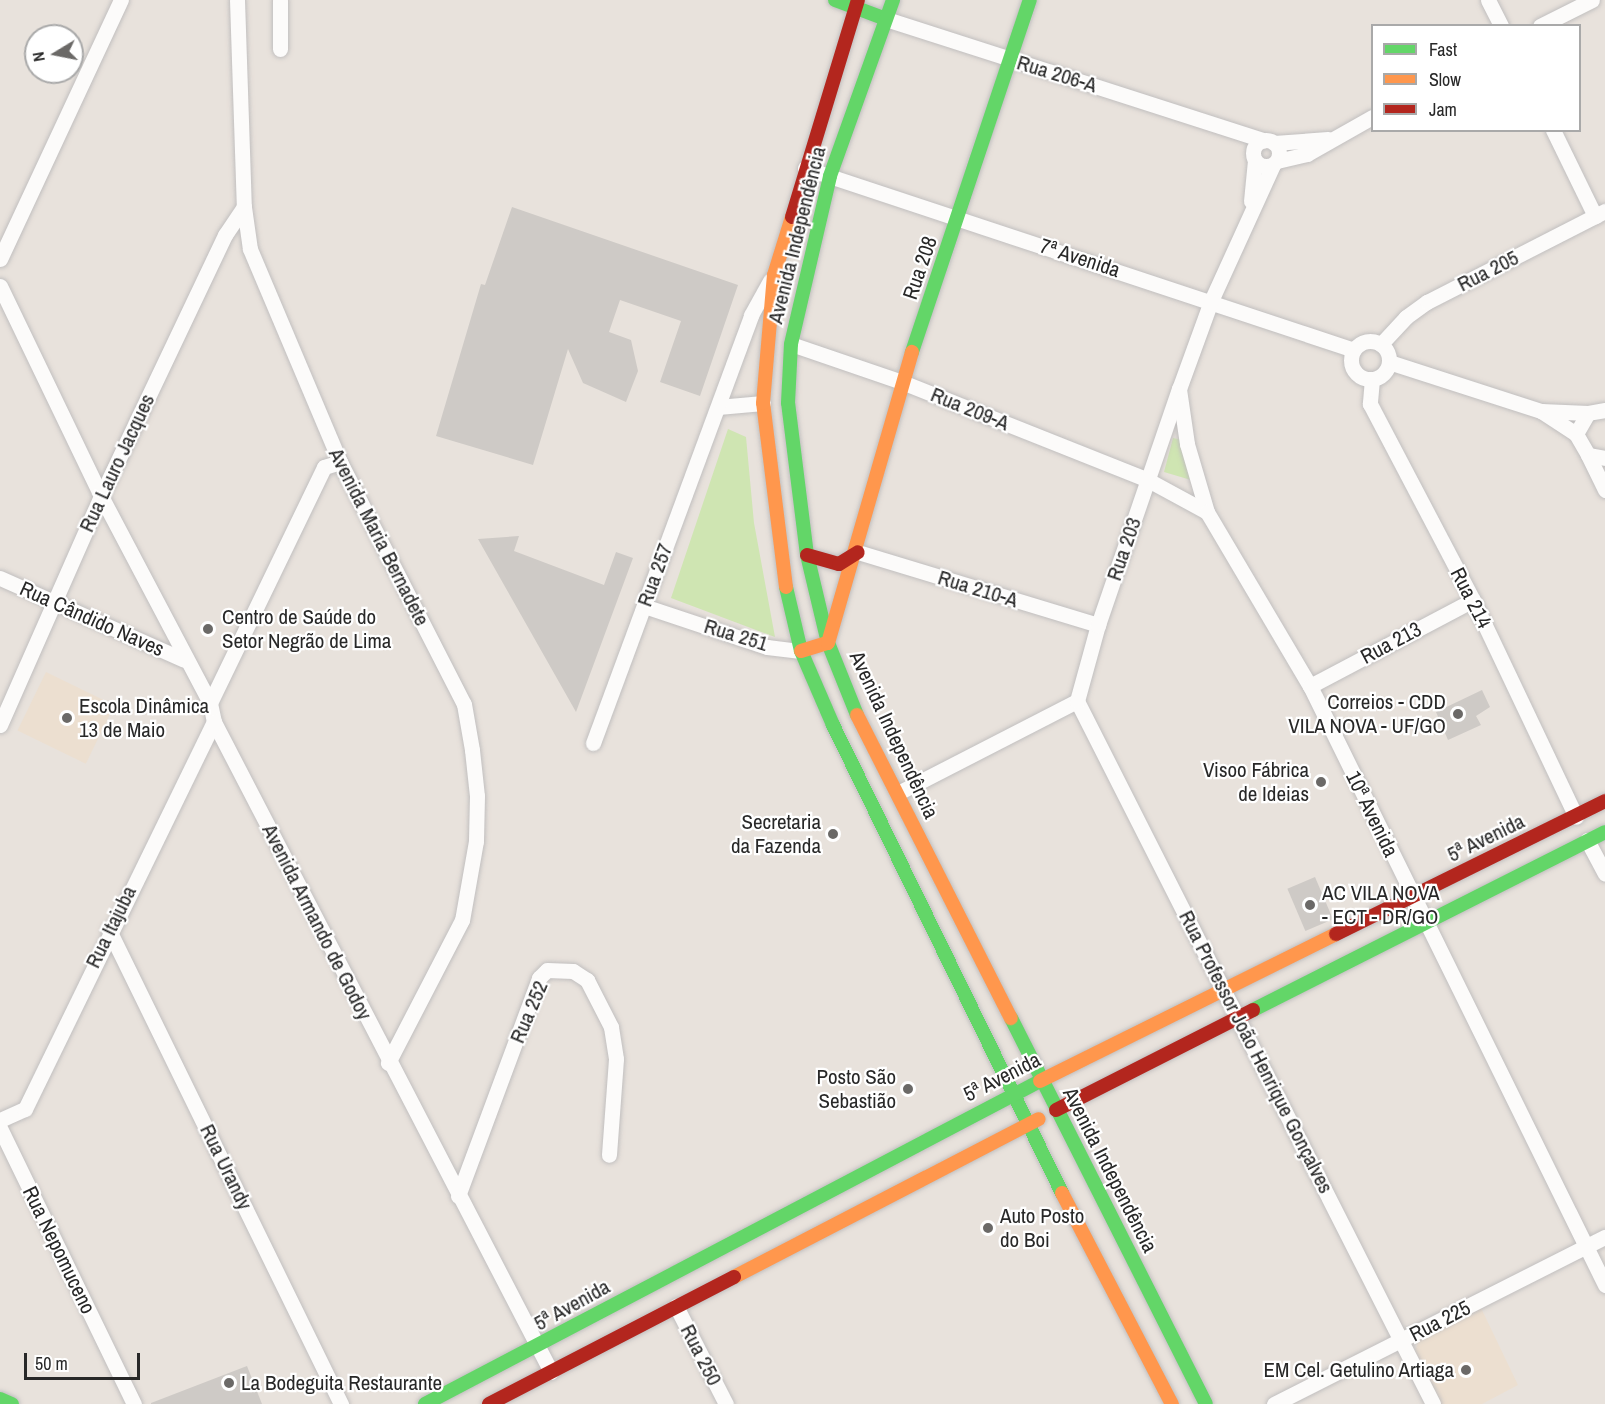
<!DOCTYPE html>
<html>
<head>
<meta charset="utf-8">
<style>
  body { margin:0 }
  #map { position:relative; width:1605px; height:1404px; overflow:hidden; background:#e8e2dc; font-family:"Archivo Narrow",sans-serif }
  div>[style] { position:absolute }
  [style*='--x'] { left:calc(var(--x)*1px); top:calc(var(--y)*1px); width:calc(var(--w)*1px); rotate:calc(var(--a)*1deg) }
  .education>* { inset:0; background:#ecdfd0; transform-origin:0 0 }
  .green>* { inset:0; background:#cfe5b2 }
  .building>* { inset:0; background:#cecac6; transform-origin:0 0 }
  .roads { filter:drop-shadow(0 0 2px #c1bfbf) drop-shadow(0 0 2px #c1bfbf) }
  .street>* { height:15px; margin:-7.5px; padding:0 7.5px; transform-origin:7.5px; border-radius:7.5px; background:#fcfbfa }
  .street>.ring { margin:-7.5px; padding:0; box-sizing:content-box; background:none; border:15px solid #fcfbfa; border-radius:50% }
  .fast>* { height:14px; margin:-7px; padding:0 7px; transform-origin:7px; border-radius:7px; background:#63d668 }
  .slow>* { height:14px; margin:-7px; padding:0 7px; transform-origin:7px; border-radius:7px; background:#ff974d }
  .jam>* { height:14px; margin:-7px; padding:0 7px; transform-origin:7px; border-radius:7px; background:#b3261e }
  .dots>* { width:16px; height:16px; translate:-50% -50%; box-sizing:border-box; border:3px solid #fff; border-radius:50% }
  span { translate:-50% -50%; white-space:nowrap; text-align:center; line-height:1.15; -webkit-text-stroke:4.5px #fff; paint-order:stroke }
  .street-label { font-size:21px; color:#282828 }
  .poi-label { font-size:21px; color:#282828 }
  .left { translate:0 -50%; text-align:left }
  .right { translate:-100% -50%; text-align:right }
  .legend { position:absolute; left:1371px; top:24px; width:210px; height:108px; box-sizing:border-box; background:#fff; border:2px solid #a9a9a9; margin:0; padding:8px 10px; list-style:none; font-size:18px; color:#282828 }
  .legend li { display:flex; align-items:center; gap:12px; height:30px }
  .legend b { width:30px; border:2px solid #a9a9a9 }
  .north { position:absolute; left:24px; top:24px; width:60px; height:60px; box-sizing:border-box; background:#fff; border:2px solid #a9a9a9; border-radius:50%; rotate:260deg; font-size:16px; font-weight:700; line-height:24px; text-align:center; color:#282828 }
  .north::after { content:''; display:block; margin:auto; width:21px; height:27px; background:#6b6967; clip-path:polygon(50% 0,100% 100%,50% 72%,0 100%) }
  .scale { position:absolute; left:24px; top:1353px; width:116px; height:27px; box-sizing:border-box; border:3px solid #282828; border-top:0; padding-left:8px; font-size:18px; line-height:21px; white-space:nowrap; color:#282828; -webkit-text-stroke:4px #fff; paint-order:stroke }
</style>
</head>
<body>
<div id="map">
  <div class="education">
    <div style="left:46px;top:672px;width:76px;height:65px;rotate:26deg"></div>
    <div style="clip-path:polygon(1481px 1308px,1518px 1385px,1482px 1404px,1439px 1404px,1414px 1355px,1419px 1339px)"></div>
  </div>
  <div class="green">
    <div style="clip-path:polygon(728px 429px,746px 437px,754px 523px,775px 637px,671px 598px)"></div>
    <div style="clip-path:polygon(1173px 438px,1183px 440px,1191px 480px,1164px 472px)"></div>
  </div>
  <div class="building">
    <div style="clip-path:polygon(512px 207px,738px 285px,700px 396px,660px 382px,681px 321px,620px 300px,609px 332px,631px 340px,638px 371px,626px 402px,583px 383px,568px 349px,533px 465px,436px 436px,481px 284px,485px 285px)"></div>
    <div style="clip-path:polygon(519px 536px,514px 551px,604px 585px,616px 552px,633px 558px,576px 712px,478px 539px)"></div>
    <div style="clip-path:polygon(1482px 690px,1490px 707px,1476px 716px,1481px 725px,1448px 740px,1436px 712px)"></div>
    <div style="left:1315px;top:877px;width:46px;height:30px;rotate:67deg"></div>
    <div style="clip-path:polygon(247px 1366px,262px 1404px,151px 1404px,151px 1403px)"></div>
  </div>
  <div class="roads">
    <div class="street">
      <div style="--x:237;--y:0;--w:207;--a:88.1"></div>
      <div style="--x:244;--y:207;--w:42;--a:81.9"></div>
      <div style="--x:250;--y:249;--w:231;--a:67.1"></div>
      <div style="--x:340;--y:462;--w:272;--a:62.9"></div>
      <div style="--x:464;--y:704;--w:47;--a:80.1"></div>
      <div style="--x:472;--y:750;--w:46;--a:83.8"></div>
      <div style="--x:477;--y:796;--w:45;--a:91.3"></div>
      <div style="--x:476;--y:841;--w:80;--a:100"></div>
      <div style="--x:462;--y:920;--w:161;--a:117.4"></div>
      <div style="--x:280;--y:0;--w:49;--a:90"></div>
      <div style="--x:1488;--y:0;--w:29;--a:63"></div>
      <div style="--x:886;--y:19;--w:397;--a:17.8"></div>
      <div style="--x:1540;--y:26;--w:58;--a:-26.6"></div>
      <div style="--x:1553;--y:130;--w:96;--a:64"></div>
      <div class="ring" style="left:1253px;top:140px;width:11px;height:11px"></div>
      <div style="--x:1274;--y:143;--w:54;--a:-4.2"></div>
      <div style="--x:1277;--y:161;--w:31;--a:-13"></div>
      <div style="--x:1307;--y:154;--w:75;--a:-29.6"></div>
      <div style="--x:805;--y:168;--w:578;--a:18.34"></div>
      <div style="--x:1251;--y:201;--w:41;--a:-84.4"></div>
      <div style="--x:0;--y:259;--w:286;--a:-65"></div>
      <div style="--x:0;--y:286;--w:233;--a:64.3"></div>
      <div style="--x:101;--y:496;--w:234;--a:62.2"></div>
      <div style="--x:210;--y:703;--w:19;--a:78"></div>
      <div style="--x:214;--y:722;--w:732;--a:62.59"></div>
      <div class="ring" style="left:1351px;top:341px;width:23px;height:23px"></div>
      <div style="--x:791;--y:344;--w:117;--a:18.9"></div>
      <div style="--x:902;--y:382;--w:265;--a:21.7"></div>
      <div style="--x:1148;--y:480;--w:67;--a:28.5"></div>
      <div style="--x:1381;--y:344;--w:37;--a:-47"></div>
      <div style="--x:1406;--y:317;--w:26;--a:-36"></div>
      <div style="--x:1427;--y:302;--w:200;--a:-27.1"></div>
      <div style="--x:1389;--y:362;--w:160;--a:17.9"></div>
      <div style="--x:1541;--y:411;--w:47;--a:2.4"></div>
      <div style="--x:1372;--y:379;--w:25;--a:95"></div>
      <div style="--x:1370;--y:404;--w:221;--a:62.3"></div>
      <div style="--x:1473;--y:600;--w:240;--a:64.6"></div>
      <div style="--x:1179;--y:389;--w:56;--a:81.7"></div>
      <div style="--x:1187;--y:444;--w:71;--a:73.6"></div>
      <div style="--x:1207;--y:512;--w:202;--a:59.4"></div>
      <div style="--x:1310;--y:686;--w:668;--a:63.78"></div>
      <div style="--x:718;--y:407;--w:45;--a:-5.1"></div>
      <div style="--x:1605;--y:410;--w:17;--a:170"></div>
      <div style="--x:1588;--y:413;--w:24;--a:120"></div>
      <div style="--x:1576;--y:434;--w:24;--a:60"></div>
      <div style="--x:1588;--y:455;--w:17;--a:10"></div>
      <div style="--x:1541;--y:411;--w:42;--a:33.3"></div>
      <div style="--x:1588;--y:455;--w:39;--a:64"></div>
      <div style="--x:858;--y:552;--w:251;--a:16.9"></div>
      <div style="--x:0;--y:578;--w:201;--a:24"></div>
      <div style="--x:644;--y:606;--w:130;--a:18.4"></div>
      <div style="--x:767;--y:647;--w:34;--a:7"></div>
      <div style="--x:1310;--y:686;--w:184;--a:-27.8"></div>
      <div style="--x:1077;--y:701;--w:788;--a:63.14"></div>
      <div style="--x:210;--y:703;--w:262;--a:-64.2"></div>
      <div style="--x:324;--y:467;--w:17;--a:-17"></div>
      <div style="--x:0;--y:725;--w:250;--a:-66.2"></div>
      <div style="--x:101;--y:496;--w:289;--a:-64.6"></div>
      <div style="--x:225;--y:235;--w:34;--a:-56"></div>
      <div style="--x:593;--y:743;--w:456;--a:-69.7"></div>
      <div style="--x:751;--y:315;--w:39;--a:-61"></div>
      <div style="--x:898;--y:793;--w:201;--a:-27.2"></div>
      <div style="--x:1077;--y:701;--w:79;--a:-74.6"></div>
      <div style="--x:1098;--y:625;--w:250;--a:-71.1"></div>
      <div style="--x:1179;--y:389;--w:94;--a:-70"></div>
      <div style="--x:1211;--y:301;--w:149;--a:-65.5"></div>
      <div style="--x:1587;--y:840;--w:38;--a:62"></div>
      <div style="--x:109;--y:930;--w:528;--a:63.92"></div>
      <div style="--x:0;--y:1120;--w:27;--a:-24"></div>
      <div style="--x:25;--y:1109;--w:431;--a:-64"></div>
      <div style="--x:0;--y:1128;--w:307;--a:64.1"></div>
      <div style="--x:458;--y:1196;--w:233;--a:-69.6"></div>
      <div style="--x:539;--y:978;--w:11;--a:-45"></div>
      <div style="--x:547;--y:970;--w:26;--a:2"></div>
      <div style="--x:573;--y:971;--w:17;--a:33"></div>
      <div style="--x:587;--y:980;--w:53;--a:62.9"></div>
      <div style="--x:611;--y:1027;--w:32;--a:81"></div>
      <div style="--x:616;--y:1059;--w:96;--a:94.2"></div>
      <div style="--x:676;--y:1306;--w:110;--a:63"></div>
      <div style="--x:1274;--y:1404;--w:371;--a:-26.8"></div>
    </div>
    <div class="fast">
      <div style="--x:835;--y:0;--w:54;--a:20.4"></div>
      <div style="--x:912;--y:352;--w:371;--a:-71.5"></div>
      <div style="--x:786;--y:587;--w:66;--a:76.8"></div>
      <div style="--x:801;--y:651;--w:81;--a:66.6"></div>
      <div style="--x:833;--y:725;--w:521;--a:63.93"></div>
      <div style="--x:857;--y:715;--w:78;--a:-111.9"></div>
      <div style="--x:828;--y:643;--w:90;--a:-103.4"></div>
      <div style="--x:807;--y:555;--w:153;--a:-97.1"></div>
      <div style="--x:788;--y:403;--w:59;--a:-87.1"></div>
      <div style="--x:791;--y:344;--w:172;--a:-76.9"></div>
      <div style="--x:830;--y:176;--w:187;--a:-70.3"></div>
      <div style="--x:1253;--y:1010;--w:394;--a:-26.8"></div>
      <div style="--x:1011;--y:1018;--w:432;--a:63.2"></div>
      <div style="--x:0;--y:1399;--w:13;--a:23"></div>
      <div style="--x:425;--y:1404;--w:695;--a:-27.71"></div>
    </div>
    <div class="slow">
      <div style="--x:786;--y:587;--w:185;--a:-97.1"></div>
      <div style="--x:763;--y:403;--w:128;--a:-85.1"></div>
      <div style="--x:774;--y:275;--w:61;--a:-72.8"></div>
      <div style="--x:801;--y:651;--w:28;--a:-17"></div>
      <div style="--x:828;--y:643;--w:303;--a:-73.9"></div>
      <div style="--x:857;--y:715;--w:340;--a:63.1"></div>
      <div style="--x:1040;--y:1081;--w:330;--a:-26.4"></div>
      <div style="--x:1062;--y:1193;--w:238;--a:62.5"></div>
      <div style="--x:734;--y:1277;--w:343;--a:-27.4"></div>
    </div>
    <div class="jam">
      <div style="--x:792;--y:217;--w:227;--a:-73.1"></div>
      <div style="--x:807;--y:555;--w:33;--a:16"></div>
      <div style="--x:839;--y:564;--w:22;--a:-32"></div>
      <div style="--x:1336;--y:934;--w:300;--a:-26.3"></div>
      <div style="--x:1056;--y:1110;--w:221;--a:-26.9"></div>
      <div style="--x:489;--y:1404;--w:276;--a:-27.4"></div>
    </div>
  </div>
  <div class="dots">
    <div style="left:208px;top:629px;background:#6b6967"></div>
    <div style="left:1458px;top:714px;background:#6b6967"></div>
    <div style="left:67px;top:718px;background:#6b6967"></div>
    <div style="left:1321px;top:782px;background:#6b6967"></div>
    <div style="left:833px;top:834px;background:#6b6967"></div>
    <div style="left:1310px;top:905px;background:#6b6967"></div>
    <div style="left:908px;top:1089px;background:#6b6967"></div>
    <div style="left:988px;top:1228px;background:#6b6967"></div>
    <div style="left:1466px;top:1370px;background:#6b6967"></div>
    <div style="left:229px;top:1383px;background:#6b6967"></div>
  </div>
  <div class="street-label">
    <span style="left:1057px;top:74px;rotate:17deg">Rua 206-A</span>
    <span style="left:797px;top:235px;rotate:-76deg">Avenida Independência</span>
    <span style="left:1080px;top:258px;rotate:18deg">7ª Avenida</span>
    <span style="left:920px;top:268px;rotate:-71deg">Rua 208</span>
    <span style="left:1488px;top:271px;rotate:-27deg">Rua 205</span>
    <span style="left:970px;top:409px;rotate:22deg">Rua 209-A</span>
    <span style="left:117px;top:463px;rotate:-65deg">Rua Lauro Jacques</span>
    <span style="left:379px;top:537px;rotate:63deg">Avenida Maria Bernadete</span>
    <span style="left:1124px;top:549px;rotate:-71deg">Rua 203</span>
    <span style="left:655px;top:575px;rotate:-70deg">Rua 257</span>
    <span style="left:978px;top:589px;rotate:17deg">Rua 210-A</span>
    <span style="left:1471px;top:598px;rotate:63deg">Rua 214</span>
    <span style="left:92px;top:619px;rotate:24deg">Rua Cândido Naves</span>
    <span style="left:736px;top:635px;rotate:17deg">Rua 251</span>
    <span style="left:1391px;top:643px;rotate:-28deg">Rua 213</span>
    <span style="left:894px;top:735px;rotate:65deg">Avenida Independência</span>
    <span style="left:1372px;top:814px;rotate:64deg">10ª Avenida</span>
    <span style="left:1486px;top:838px;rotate:-26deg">5ª Avenida</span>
    <span style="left:317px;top:922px;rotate:63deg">Avenida Armando de Godoy</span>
    <span style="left:111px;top:927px;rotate:-64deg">Rua Itajuba</span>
    <span style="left:529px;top:1012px;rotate:-67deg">Rua 252</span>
    <span style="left:1256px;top:1052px;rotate:63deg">Rua Professor João Henrique Gonçalves</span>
    <span style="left:1002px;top:1077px;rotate:-27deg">5ª Avenida</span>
    <span style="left:226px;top:1167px;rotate:64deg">Rua Urandy</span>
    <span style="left:1110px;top:1170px;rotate:63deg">Avenida Independência</span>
    <span style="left:59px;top:1250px;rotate:64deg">Rua Nepomuceno</span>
    <span style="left:572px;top:1305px;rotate:-29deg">5ª Avenida</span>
    <span style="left:1440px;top:1321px;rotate:-27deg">Rua 225</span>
    <span style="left:701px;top:1355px;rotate:63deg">Rua 250</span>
  </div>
  <div class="poi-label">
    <span class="left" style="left:222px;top:629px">Centro de Saúde do<br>Setor Negrão de Lima</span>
    <span class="right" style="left:1446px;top:714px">Correios - CDD<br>VILA NOVA - UF/GO</span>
    <span class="left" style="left:79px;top:718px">Escola Dinâmica<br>13 de Maio</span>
    <span class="right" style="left:1309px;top:782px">Visoo Fábrica<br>de Ideias</span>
    <span class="right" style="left:821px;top:834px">Secretaria<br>da Fazenda</span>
    <span class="left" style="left:1322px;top:905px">AC VILA NOVA<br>- ECT - DR/GO</span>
    <span class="right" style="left:896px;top:1089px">Posto São<br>Sebastião</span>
    <span class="left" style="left:1000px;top:1228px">Auto Posto<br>do Boi</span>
    <span class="right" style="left:1454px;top:1370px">EM Cel. Getulino Artiaga</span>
    <span class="left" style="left:241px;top:1383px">La Bodeguita Restaurante</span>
  </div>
  <ul class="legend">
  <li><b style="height:8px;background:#63d668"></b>Fast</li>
  <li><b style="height:8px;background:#ff974d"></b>Slow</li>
  <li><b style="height:8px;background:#b3261e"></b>Jam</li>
  </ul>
  <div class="north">N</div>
  <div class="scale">50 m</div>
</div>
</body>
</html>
